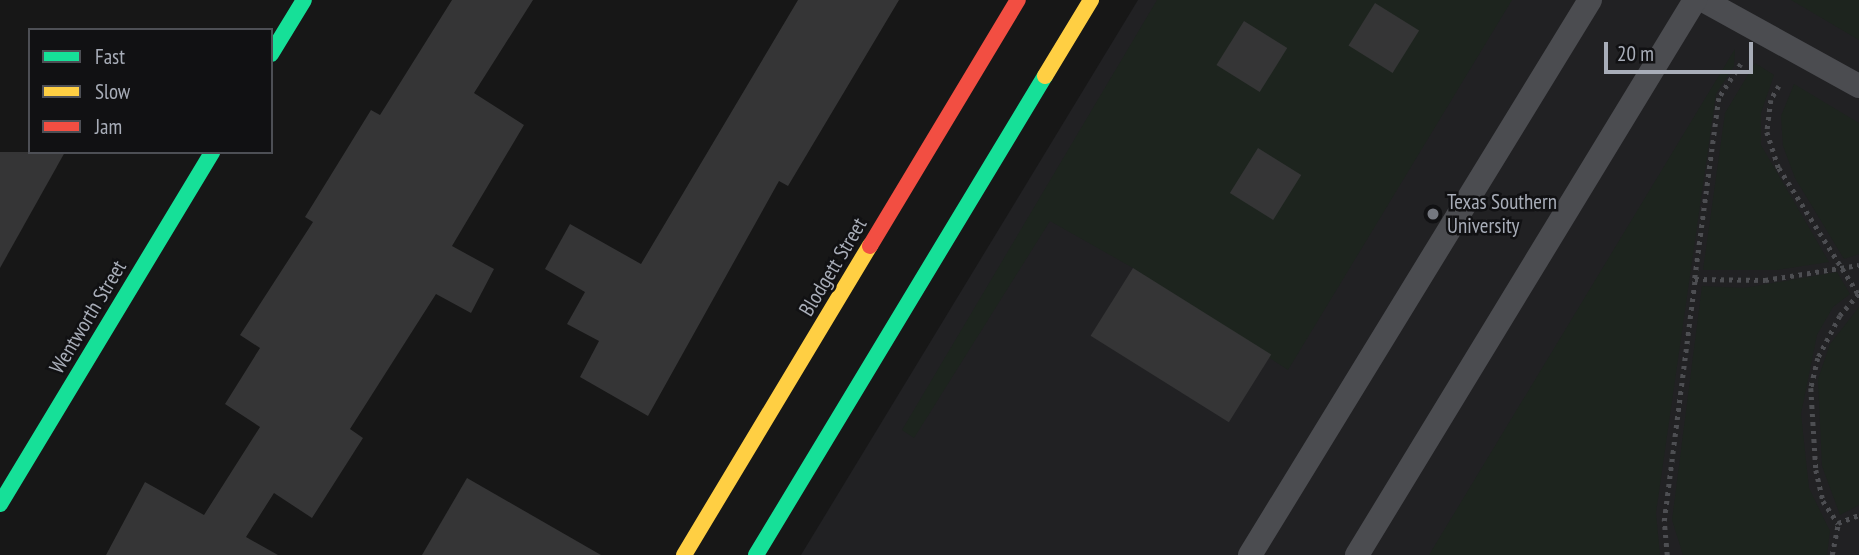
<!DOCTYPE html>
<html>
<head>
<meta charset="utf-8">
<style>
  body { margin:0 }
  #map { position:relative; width:1859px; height:555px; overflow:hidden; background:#171717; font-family:"PT Sans Narrow",sans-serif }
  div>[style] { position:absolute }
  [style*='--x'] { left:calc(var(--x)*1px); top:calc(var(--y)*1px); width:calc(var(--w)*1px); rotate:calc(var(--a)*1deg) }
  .built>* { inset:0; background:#212123 }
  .green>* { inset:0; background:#1d241e }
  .building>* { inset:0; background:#353536; transform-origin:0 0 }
  .path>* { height:4.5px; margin-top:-2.25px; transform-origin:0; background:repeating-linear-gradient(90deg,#4d4e52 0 3.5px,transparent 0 8.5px) }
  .lane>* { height:24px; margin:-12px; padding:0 12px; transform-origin:12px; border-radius:12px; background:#4b4c50 }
  .fast>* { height:16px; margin:-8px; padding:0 8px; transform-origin:8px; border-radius:8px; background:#16e098 }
  .slow>* { height:16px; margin:-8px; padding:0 8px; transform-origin:8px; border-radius:8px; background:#ffcf43 }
  .jam>* { height:16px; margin:-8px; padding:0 8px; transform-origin:8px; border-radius:8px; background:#f24e42 }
  .dots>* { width:19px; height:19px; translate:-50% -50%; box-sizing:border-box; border:4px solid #111113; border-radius:50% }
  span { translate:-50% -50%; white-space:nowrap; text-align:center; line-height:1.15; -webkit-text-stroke:5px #111113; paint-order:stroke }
  .poi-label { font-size:21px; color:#a8adb8 }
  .left { translate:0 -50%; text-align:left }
  .street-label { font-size:21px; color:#a8adb8 }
  .legend { position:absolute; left:28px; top:28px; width:245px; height:126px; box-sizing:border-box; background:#111113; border:2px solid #4d4f55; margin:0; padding:9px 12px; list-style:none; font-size:21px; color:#a8adb8 }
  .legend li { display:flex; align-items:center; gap:14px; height:35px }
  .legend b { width:35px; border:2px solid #4d4f55 }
  .scale { position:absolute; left:1604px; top:42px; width:149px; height:32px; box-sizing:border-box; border:4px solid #a8adb8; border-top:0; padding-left:9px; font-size:21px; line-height:24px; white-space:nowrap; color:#a8adb8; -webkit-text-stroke:5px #111113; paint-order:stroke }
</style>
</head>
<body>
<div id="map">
  <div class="built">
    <div style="clip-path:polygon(1138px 0,1859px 0,1859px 555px,801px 555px)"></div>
  </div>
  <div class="green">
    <div style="clip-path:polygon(1157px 0,1512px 0,1288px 370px,1133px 268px,1050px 221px,914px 438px,902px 430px)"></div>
    <div style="clip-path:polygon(1791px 0,1859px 0,1859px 40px,1803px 7px)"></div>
    <div style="clip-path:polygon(1735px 49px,1734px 66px,1716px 94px,1656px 513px,1660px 555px,1429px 555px)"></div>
    <div style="clip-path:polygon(1755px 63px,1774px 75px,1761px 113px,1761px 145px,1829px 262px,1777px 270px,1703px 270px,1725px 113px)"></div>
    <div style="clip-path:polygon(1794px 84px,1859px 123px,1859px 254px,1844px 259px,1795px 178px,1783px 146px,1781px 116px)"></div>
    <div style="clip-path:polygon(1837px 272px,1850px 294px,1833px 307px,1817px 335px,1801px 414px,1809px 488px,1830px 531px,1827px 555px,1683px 555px,1672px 520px,1702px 286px,1744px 288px)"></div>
    <div style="clip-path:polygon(1859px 307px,1859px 505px,1840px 515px,1822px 466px,1818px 379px,1830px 344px)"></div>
  </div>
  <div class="building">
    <div style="clip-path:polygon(452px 0,533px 0,474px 93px,524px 125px,452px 246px,494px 269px,471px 313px,436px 294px,350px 429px,363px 438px,312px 518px,274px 493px,246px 537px,278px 555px,106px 555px,145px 482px,204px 515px,260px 427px,225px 404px,260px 348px,240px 335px,313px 222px,305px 217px,371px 110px,380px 115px)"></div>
    <div style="clip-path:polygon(798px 0,899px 0,788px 186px,779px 181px,648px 416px,580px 377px,599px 341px,567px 324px,585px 292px,545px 269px,570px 224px,641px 264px)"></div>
    <div style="left:1375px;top:3px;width:52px;height:50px;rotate:32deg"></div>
    <div style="left:1244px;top:21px;width:51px;height:52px;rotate:32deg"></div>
    <div style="left:1258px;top:148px;width:51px;height:53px;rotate:32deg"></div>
    <div style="clip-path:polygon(0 152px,65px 152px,0 268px)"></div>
    <div style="left:1133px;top:268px;width:163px;height:80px;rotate:32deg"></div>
    <div style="clip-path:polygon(467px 478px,601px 555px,422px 555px)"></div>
  </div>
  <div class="path">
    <div style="--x:1741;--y:64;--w:40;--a:122.9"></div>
    <div style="--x:1719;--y:98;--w:183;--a:97.6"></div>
    <div style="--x:1695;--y:279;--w:70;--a:0.8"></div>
    <div style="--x:1765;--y:280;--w:95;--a:-9.1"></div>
    <div style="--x:1779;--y:86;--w:16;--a:120"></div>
    <div style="--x:1771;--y:100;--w:32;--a:97"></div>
    <div style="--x:1767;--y:132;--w:38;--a:72"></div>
    <div style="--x:1779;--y:168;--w:150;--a:57.8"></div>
    <div style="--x:1859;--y:294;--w:29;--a:131"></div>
    <div style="--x:1840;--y:316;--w:47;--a:117.6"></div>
    <div style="--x:1818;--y:358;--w:31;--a:103"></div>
    <div style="--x:1811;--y:388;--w:82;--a:86.5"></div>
    <div style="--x:1816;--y:470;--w:32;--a:77"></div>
    <div style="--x:1823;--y:501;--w:27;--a:56"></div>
    <div style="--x:1838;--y:523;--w:22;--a:-21"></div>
    <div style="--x:1667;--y:555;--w:34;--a:-95"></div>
    <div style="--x:1664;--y:521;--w:244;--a:-82.7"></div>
    <div style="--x:1832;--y:555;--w:33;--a:-79"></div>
  </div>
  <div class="lane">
    <div style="--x:1703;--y:0;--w:178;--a:28.9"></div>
    <div style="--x:1250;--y:555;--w:651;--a:-58.51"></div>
    <div style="--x:1357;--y:555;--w:650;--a:-58.66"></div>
  </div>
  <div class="fast">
    <div style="--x:271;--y:54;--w:63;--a:-58.6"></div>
    <div style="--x:0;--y:504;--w:411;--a:-58.9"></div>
    <div style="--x:756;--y:555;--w:559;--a:-58.9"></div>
  </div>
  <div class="slow">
    <div style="--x:1045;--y:76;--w:89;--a:-58.8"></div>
    <div style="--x:684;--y:555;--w:361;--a:-59"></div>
  </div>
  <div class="jam">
    <div style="--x:870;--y:246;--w:287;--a:-59"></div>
  </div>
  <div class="dots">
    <div style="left:1433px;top:214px;background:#757880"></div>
  </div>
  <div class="poi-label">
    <span class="left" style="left:1447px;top:214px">Texas Southern<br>University</span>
  </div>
  <div class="street-label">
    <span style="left:833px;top:267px;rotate:-59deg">Blodgett Street</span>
    <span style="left:88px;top:317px;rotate:-59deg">Wentworth Street</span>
  </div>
  <ul class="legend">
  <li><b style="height:9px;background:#16e098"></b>Fast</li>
  <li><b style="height:9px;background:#ffcf43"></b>Slow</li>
  <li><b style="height:9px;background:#f24e42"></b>Jam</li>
  </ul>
  <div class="scale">20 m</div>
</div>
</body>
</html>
